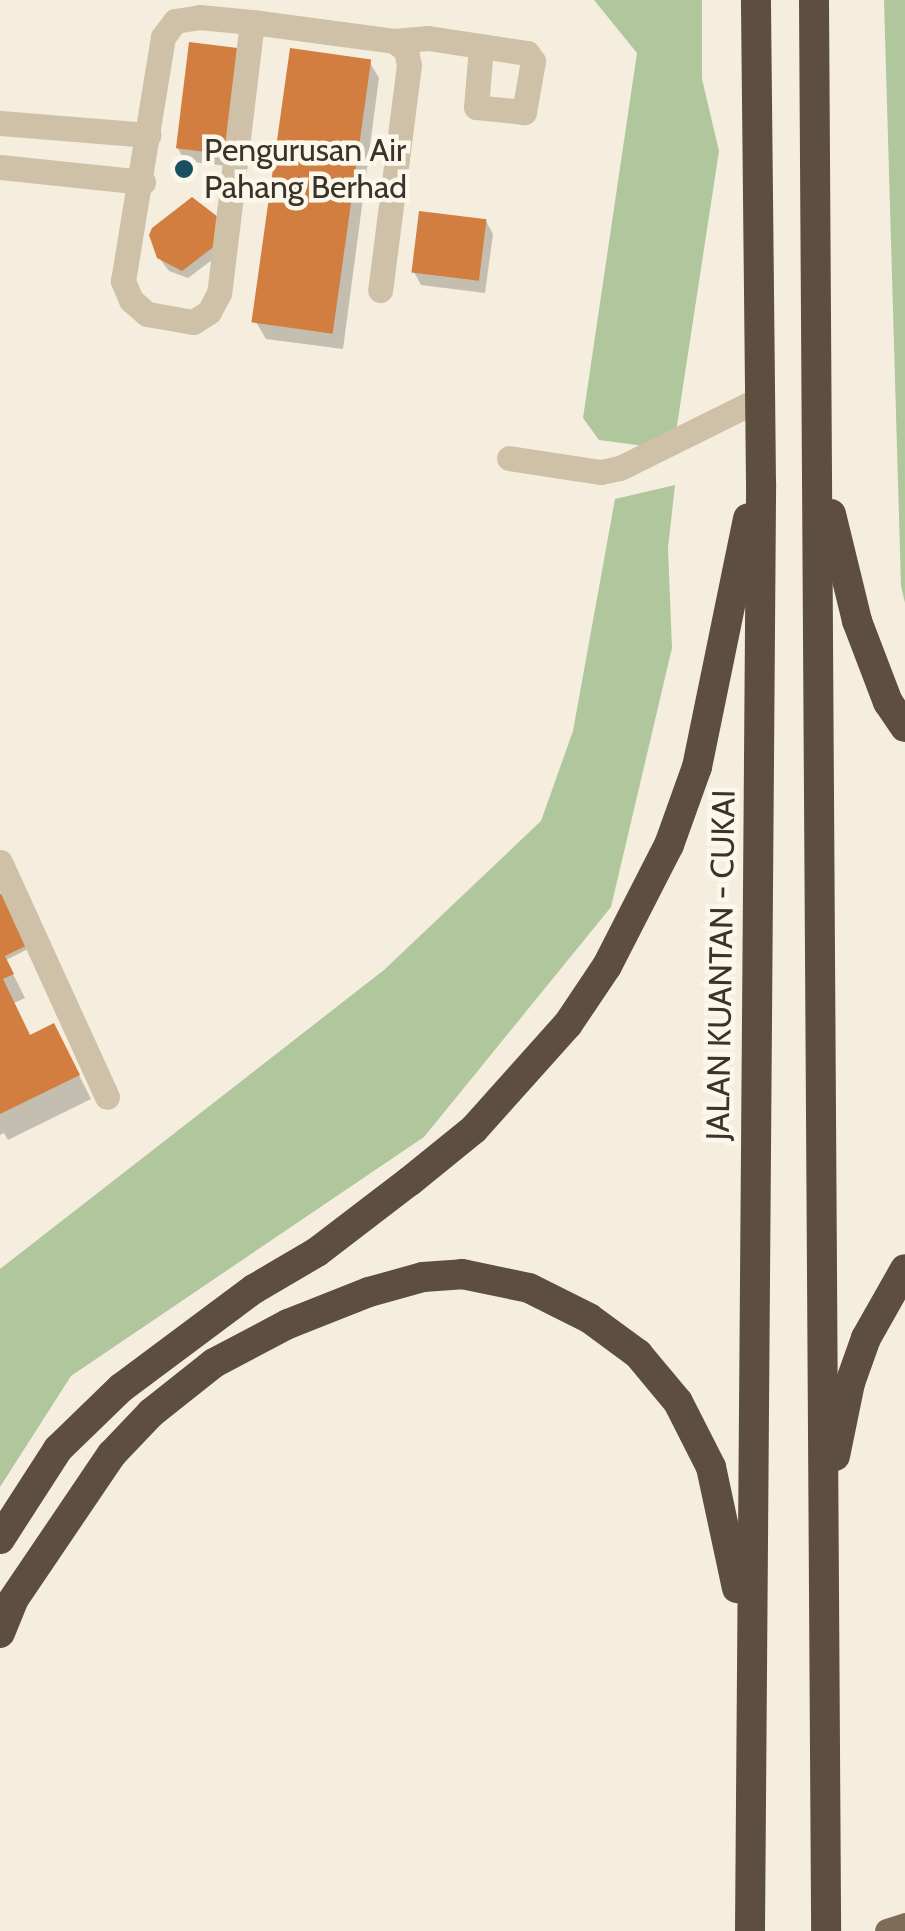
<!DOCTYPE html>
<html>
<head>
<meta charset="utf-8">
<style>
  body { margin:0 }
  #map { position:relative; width:905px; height:1931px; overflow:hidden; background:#f5eede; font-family:Cabin,sans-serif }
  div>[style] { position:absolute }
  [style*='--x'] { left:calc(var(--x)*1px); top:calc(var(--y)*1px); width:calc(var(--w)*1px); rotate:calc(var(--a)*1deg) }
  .green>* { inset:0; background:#b0c69c }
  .shadow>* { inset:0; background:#0003 }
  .building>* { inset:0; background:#d17e40; transform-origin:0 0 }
  .minor>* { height:25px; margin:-12.5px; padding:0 12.5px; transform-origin:12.5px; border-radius:12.5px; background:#cfc1a8 }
  .major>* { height:25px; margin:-12.5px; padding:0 12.5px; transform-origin:12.5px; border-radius:12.5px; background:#7e6c59 }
  .highway>* { height:30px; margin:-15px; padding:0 15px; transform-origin:15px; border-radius:15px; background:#5d4e3f }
  .dots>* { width:28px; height:28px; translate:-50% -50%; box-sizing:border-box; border:5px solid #fcf7eb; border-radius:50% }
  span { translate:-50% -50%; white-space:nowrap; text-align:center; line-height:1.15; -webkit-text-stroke:9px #fcf7eb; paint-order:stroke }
  .poi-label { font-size:32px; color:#3b3229 }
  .left { translate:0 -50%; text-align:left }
  .street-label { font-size:32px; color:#3b3229 }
</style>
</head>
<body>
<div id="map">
  <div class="green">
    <div style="clip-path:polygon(594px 0,702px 0,702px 79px,719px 151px,676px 432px,652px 447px,599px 440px,583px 418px,637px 53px)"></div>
    <div style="clip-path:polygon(884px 0,905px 0,905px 603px,901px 586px)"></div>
    <div style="clip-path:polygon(675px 485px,668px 548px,672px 648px,611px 907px,424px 1137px,71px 1376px,0 1487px,0 1269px,384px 970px,541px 821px,573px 731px,615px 499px)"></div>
  </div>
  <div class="shadow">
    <div style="clip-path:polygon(191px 45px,236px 167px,185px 161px,177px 147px)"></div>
    <div style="clip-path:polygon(369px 61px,379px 78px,343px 349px,266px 339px,256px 322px)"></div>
    <div style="clip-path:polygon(486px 221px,493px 234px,485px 293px,421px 285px,414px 272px)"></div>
    <div style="clip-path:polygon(154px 229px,224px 251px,188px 278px,169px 271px,160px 259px)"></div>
    <div style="clip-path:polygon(0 897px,42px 942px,6px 960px,25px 998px,14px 1003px,31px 1037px,66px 1049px,91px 1099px,8px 1140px,4px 1133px,0 1135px)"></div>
  </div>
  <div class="building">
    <div style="left:189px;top:42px;width:55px;height:107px;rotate:7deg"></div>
    <div style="left:290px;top:48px;width:82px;height:277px;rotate:8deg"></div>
    <div style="clip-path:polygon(192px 197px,218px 217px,220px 242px,182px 271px,157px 258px,149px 235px,152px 228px)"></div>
    <div style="left:419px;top:211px;width:68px;height:62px;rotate:7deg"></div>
    <div style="clip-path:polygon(17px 886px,42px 938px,5px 956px,14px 974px,3px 979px,30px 1035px,54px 1023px,80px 1075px,0 1114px,0 894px)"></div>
  </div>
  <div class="minor">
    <div style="--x:199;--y:17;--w:53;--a:5.4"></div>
    <div style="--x:252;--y:22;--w:273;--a:96.9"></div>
    <div style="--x:219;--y:293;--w:21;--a:118"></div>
    <div style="--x:209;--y:312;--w:19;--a:148"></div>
    <div style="--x:193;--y:322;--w:47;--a:-170.1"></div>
    <div style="--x:147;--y:314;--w:21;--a:-139"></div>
    <div style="--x:131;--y:300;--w:21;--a:-113"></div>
    <div style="--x:123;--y:281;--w:247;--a:-80.7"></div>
    <div style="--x:163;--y:37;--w:20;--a:-53"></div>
    <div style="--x:175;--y:21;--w:24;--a:-9"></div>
    <div style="--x:252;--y:22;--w:143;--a:7.6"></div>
    <div style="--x:394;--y:41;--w:15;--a:37"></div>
    <div style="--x:406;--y:50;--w:15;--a:79"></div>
    <div style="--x:409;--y:65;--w:227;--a:97.3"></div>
    <div style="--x:394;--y:41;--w:34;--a:-5"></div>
    <div style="--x:428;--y:38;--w:54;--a:8.6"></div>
    <div style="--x:481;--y:46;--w:47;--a:8.7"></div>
    <div style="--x:527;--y:53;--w:10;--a:53"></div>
    <div style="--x:533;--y:61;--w:52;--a:100"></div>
    <div style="--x:524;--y:112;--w:48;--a:-174.1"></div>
    <div style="--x:476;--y:107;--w:61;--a:-85.3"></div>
    <div style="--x:0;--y:123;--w:149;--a:4.6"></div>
    <div style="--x:0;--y:167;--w:144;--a:6"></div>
    <div style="--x:509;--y:458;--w:93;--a:8.7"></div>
    <div style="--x:601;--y:472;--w:19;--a:-12"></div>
    <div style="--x:620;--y:468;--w:155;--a:-26.4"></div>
    <div style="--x:0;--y:862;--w:258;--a:65.5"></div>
  </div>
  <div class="major">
    <div style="--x:887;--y:1931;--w:19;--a:-18"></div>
  </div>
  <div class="highway">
    <div style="--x:814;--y:0;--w:1931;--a:89.64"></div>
    <div style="--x:831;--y:514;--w:110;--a:76.3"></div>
    <div style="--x:857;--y:621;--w:87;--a:69.1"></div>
    <div style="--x:888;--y:702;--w:30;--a:56"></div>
    <div style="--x:835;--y:1456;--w:75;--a:-78.4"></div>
    <div style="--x:850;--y:1383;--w:48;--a:-70.4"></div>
    <div style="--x:866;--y:1338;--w:79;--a:-60.5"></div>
    <div style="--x:0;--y:1539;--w:107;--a:-57.2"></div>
    <div style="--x:58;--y:1449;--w:88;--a:-44.1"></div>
    <div style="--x:121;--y:1388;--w:166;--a:-36.7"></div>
    <div style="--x:254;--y:1289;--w:73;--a:-30.4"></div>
    <div style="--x:317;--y:1252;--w:117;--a:-37.4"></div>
    <div style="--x:410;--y:1181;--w:82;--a:-39.1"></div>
    <div style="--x:474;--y:1129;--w:141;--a:-48.2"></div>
    <div style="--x:568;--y:1024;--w:70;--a:-56.1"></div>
    <div style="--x:607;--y:966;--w:136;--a:-62.9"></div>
    <div style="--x:669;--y:845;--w:83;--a:-70.3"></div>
    <div style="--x:697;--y:767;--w:254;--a:-78.4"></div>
    <div style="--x:0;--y:1633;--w:35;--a:-68"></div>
    <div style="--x:13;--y:1600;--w:176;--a:-55.9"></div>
    <div style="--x:112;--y:1454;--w:57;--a:-46.4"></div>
    <div style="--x:151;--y:1413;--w:80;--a:-38.4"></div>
    <div style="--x:214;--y:1363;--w:84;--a:-27.8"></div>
    <div style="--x:288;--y:1324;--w:87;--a:-21.6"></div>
    <div style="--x:369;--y:1292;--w:56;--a:-15.5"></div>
    <div style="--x:423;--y:1277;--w:39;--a:-4"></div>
    <div style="--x:462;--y:1274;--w:68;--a:11.8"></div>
    <div style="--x:529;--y:1288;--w:67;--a:26.6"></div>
    <div style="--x:589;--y:1318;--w:61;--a:36.3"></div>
    <div style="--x:638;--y:1354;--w:62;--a:50.2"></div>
    <div style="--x:678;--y:1402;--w:73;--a:63.1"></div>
    <div style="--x:711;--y:1467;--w:124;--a:77.9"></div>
    <div style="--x:750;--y:1931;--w:1448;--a:-89.56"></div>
    <div style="--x:761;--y:483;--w:483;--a:-90.6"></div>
  </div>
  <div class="dots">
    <div style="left:184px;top:169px;background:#1a4f61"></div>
  </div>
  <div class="poi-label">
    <span class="left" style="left:204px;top:169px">Pengurusan Air<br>Pahang Berhad</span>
  </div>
  <div class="street-label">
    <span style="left:721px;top:965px;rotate:-89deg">JALAN KUANTAN - CUKAI</span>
  </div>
</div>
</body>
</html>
